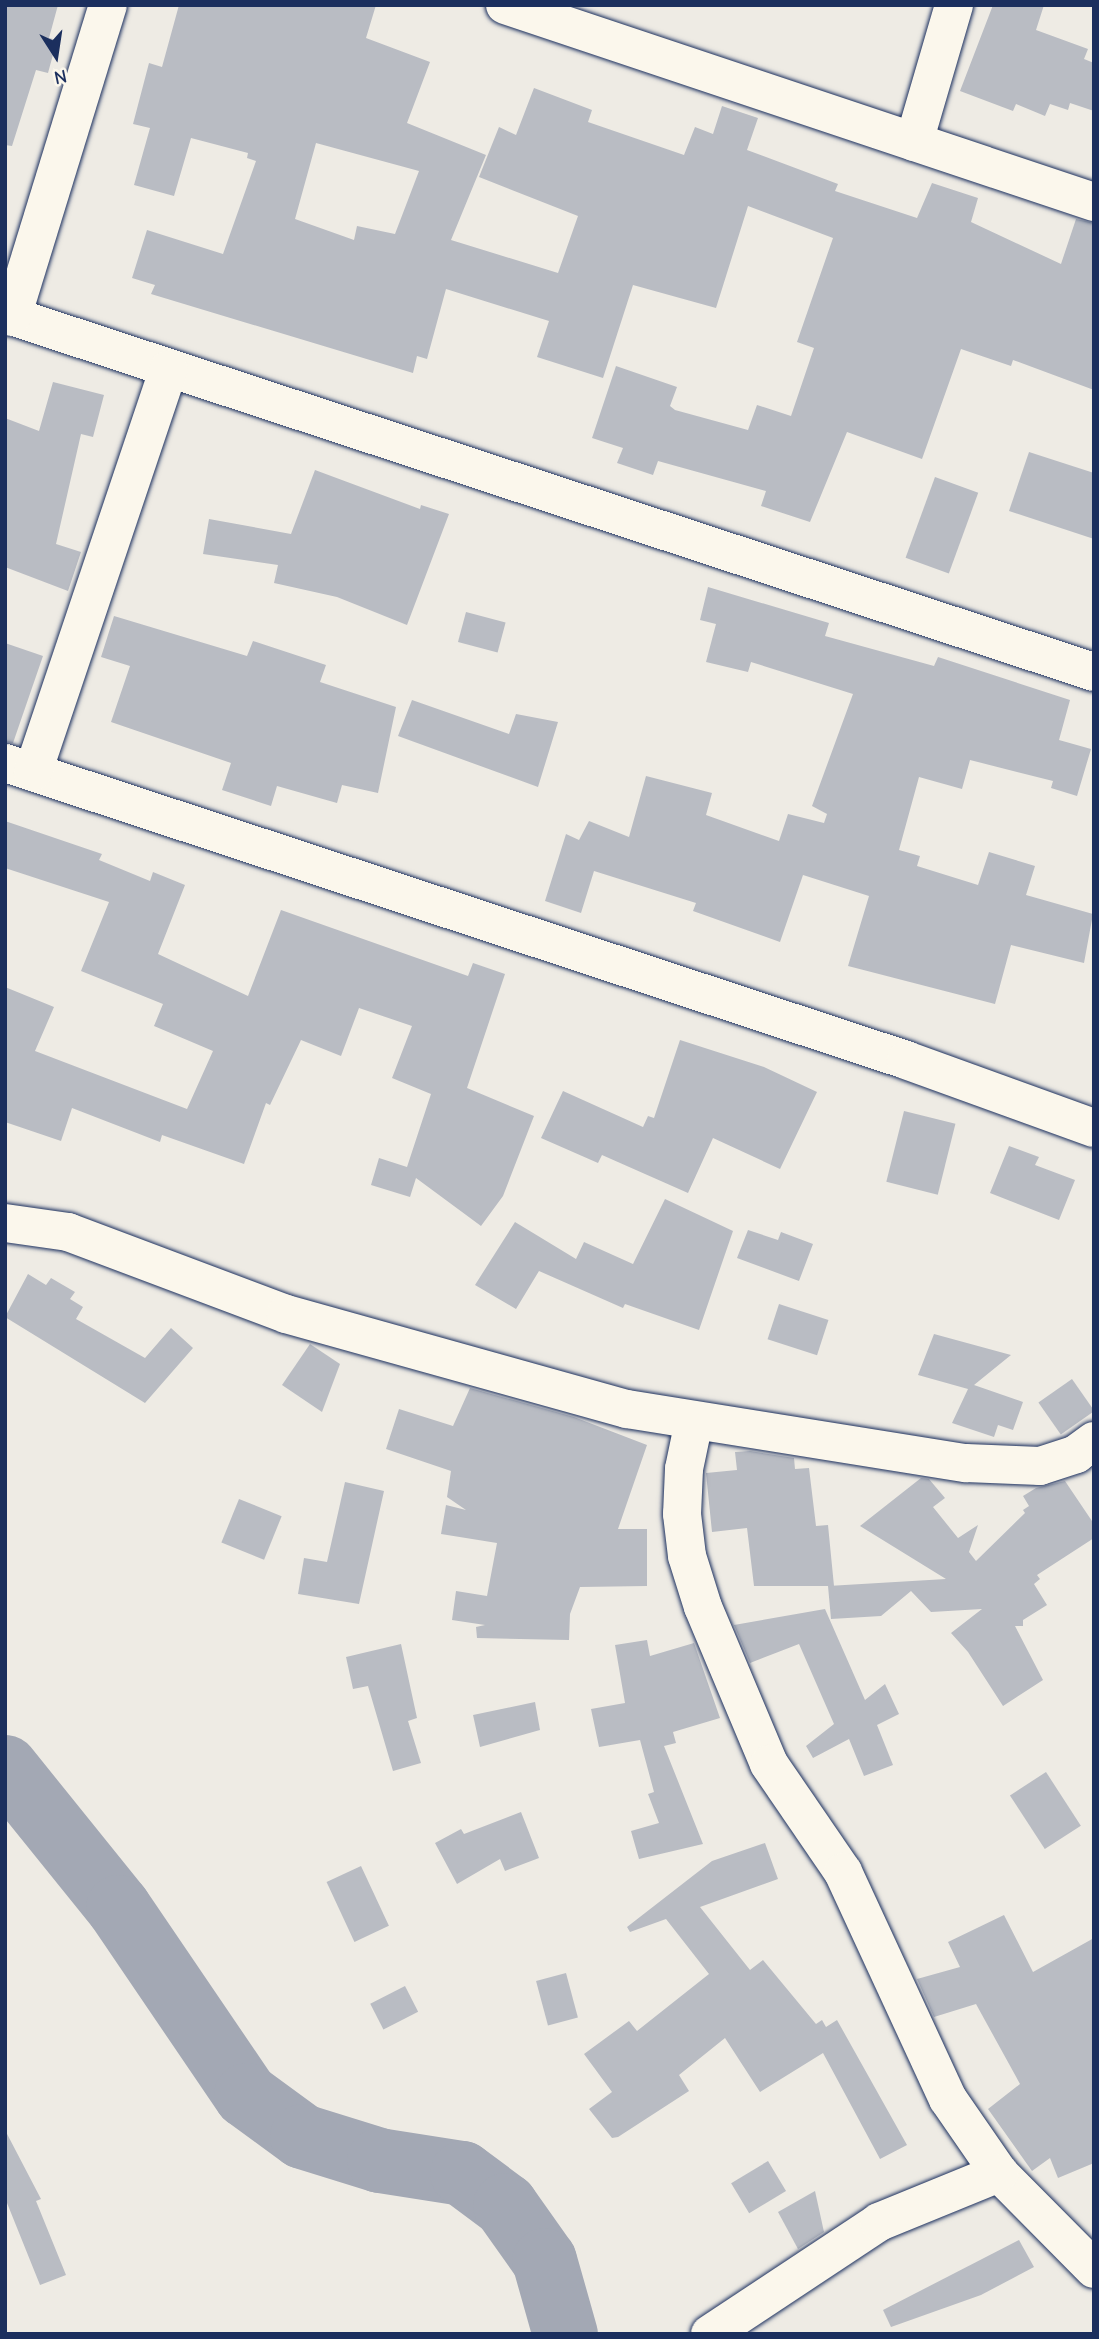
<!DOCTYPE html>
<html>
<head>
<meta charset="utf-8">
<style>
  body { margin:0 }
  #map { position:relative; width:1099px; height:2339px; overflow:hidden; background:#eeebe4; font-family:"Comic Neue",sans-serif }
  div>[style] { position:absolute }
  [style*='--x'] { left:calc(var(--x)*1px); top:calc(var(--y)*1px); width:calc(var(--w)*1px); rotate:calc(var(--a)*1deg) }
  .river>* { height:65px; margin:-32.5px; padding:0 32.5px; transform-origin:32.5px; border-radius:32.5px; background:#a3a8b4 }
  .building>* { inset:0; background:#b9bcc3; transform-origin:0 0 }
  .roads { filter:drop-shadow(0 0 2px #1b2f5e) drop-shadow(0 0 2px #1b2f5e) }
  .minor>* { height:38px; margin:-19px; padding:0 19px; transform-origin:19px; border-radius:19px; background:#fbf7ec }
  span { translate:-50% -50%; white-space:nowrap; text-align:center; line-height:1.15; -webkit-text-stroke:6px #fbf7ec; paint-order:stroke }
  .frame { position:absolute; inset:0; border:7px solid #1b2f5e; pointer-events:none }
  .north { position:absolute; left:21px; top:21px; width:70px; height:70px; -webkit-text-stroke:5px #fbf7ec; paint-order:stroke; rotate:168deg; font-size:19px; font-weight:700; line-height:28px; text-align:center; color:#1b2f5e }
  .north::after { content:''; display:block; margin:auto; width:24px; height:32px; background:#1b2f5e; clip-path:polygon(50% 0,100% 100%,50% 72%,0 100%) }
</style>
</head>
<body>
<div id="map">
  <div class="river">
    <div style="--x:5;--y:1767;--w:180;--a:51.1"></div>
    <div style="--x:118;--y:1907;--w:227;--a:55.8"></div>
    <div style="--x:246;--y:2095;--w:69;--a:36.2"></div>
    <div style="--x:302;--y:2136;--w:81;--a:17.3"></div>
    <div style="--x:379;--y:2160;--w:84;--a:8.9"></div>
    <div style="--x:462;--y:2173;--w:54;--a:36.7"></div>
    <div style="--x:505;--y:2205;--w:67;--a:54.7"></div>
    <div style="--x:544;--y:2260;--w:77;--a:74.2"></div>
  </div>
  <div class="building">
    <div style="clip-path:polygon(5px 5px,58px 5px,49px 38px,57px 40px,48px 73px,36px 70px,12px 146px,5px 145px)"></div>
    <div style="clip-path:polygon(evenodd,179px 5px,376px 5px,366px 38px,430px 62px,407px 123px,486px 155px,451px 240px,558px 273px,578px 216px,479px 177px,499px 127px,516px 135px,534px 88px,592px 110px,588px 122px,684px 155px,695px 127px,713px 134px,722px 106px,758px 118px,747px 150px,838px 184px,835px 191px,917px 218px,932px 183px,978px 198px,971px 222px,1061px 264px,1076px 219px,1094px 223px,1094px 390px,1013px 360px,1011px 366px,961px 349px,922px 459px,847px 432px,810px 522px,761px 506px,766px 491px,658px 461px,653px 475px,617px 463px,623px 448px,592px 438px,616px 366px,677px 387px,670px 406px,675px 410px,748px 430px,757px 405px,791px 416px,814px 348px,797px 342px,833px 238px,748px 206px,716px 308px,633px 285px,603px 378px,537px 357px,549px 321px,446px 289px,427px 359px,417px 356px,413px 373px,151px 294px,155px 285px,132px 278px,147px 230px,223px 254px,256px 161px,247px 158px,248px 153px,191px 138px,174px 196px,134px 185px,150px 128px,133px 124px,149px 63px,162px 67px,179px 5px,316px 143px,419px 171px,395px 234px,357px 226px,354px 240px,295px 219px,316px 143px)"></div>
    <div style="clip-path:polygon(993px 5px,1044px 5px,1036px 30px,1088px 49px,1084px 59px,1094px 63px,1094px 111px,1070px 103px,1068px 110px,1050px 104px,1045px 116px,1016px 104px,1013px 111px,960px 91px)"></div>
    <div style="clip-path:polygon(53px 382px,104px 395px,93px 437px,81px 434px,56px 544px,81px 552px,68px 591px,5px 567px,5px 418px,39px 431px)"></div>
    <div style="clip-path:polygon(1029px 452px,1094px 473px,1094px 539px,1009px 511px)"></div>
    <div style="clip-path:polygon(315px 470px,420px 509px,421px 505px,449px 514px,407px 625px,337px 597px,274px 583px,278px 565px,203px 554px,209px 519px,291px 534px)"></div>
    <div style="left:935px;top:477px;width:46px;height:86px;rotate:20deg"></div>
    <div style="clip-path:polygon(708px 587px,829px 623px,825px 636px,934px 666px,938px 657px,1070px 700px,1059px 740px,1091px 749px,1077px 796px,1051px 788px,1053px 781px,970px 760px,962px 789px,919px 777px,899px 850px,920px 856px,917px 866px,978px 885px,989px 852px,1035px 866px,1026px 895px,1093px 914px,1084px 963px,1011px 945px,995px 1004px,848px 966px,869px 896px,803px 875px,780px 942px,693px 911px,696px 903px,594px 871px,581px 913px,545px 901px,566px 834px,579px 840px,589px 821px,629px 837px,646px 776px,712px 793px,706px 815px,779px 841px,788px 814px,824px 823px,827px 814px,812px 806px,853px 694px,751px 662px,748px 672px,706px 662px,716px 624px,700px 620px)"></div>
    <div style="left:466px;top:612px;width:41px;height:31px;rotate:15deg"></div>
    <div style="clip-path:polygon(114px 616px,247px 656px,253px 641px,326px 665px,320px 682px,396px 707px,378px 793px,342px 785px,337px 803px,277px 786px,271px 806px,222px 790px,231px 763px,111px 722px,130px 666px,101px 657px)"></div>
    <div style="clip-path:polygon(5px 643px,43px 656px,13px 743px,5px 742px)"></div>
    <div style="clip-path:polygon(412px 700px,509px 734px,516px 714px,558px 722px,538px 787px,398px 736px)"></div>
    <div style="clip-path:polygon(5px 821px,102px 854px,99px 860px,150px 881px,153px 872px,185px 885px,158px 954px,248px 996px,281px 910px,468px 976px,473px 963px,505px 974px,467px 1088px,534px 1116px,503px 1196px,481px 1226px,416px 1178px,410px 1197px,371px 1185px,379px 1158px,407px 1167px,431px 1094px,392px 1078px,412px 1026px,359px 1008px,341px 1056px,301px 1040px,270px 1105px,266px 1103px,244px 1164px,162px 1135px,160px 1142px,72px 1108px,61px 1141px,5px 1122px,5px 987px,54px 1007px,35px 1051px,187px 1109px,213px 1051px,154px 1026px,163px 1004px,81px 971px,109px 902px,5px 868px)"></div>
    <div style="clip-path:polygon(680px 1040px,764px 1067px,817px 1092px,780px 1169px,713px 1138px,688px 1193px,602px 1155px,598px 1163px,541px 1138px,563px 1091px,643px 1127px,648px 1116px,654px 1118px)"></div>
    <div style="left:904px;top:1111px;width:53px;height:73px;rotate:14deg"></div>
    <div style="clip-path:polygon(1009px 1146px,1039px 1157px,1035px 1165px,1075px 1180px,1059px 1220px,990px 1193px)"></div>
    <div style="clip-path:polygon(665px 1199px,733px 1231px,699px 1330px,625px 1304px,623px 1308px,539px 1271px,516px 1309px,475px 1285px,515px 1222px,576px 1259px,584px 1242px,633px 1264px)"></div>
    <div style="clip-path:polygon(748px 1230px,778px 1240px,781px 1232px,813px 1244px,799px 1281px,737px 1258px)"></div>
    <div style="clip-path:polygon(28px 1274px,46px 1285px,51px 1278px,75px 1292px,70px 1299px,83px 1307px,76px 1319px,145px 1358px,171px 1328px,193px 1348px,145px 1403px,5px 1317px)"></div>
    <div style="left:779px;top:1304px;width:52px;height:37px;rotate:18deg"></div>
    <div style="clip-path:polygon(934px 1334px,1011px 1355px,974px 1385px,1023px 1402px,1013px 1430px,998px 1425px,994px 1437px,952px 1423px,968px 1389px,918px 1375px)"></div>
    <div style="clip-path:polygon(310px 1344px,340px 1364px,322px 1412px,282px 1385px)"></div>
    <div style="left:1072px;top:1379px;width:39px;height:41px;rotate:55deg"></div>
    <div style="clip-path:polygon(470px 1388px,574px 1417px,647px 1445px,618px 1529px,647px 1529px,647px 1586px,580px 1587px,570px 1614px,569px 1640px,477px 1638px,476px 1627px,485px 1625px,452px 1620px,456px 1591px,487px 1596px,497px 1543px,441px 1534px,446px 1505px,466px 1510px,447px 1497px,451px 1471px,386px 1449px,399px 1409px,453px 1426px)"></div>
    <div style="clip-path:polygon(750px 1451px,794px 1458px,795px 1469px,809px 1468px,816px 1526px,828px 1525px,834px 1586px,754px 1586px,747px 1528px,712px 1532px,706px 1473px,737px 1470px,735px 1452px)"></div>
    <div style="clip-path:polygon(921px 1478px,929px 1479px,945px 1498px,933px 1507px,958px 1538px,978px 1525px,969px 1552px,976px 1561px,1025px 1513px,1023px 1510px,1029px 1506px,1023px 1496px,1036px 1488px,1065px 1481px,1094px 1524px,1094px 1538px,1037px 1575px,1040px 1579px,1034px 1584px,1047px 1605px,1023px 1620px,1023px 1626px,1015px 1626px,1043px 1680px,1003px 1706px,968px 1652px,951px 1633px,982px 1609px,931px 1612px,911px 1591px,881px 1616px,831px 1619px,828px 1586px,946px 1579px,860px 1526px)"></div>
    <div style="clip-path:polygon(345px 1482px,384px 1491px,359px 1604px,298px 1594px,304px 1558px,327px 1562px)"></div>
    <div style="left:239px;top:1499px;width:46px;height:47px;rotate:22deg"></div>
    <div style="clip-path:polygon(825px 1609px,865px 1700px,885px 1684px,899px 1714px,877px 1725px,893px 1765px,864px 1776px,849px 1739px,813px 1758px,806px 1746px,834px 1724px,799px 1644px,750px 1663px,734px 1625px)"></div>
    <div style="clip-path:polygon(647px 1640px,650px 1656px,694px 1643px,720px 1718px,673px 1732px,676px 1743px,664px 1746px,703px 1844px,639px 1859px,631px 1831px,659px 1823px,648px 1794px,654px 1792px,640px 1740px,599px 1747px,591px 1709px,625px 1703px,615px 1645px)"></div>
    <div style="clip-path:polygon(401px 1644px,417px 1718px,408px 1721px,421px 1763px,393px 1771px,368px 1686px,353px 1689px,346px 1657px)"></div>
    <div style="clip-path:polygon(535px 1702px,540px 1730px,480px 1747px,473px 1715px)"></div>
    <div style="left:1046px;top:1772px;width:64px;height:43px;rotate:57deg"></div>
    <div style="clip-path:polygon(521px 1812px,539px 1858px,505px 1871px,500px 1859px,457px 1884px,435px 1843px,461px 1829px,464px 1834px)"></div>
    <div style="clip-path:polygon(765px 1843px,778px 1879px,700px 1907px,750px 1970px,763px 1960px,816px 2024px,822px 2020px,826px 2027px,837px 2020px,907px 2145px,880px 2159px,823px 2053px,760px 2092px,725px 2038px,679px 2075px,689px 2091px,618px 2137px,612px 2138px,589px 2109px,612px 2092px,584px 2054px,629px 2021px,637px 2031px,709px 1974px,666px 1919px,630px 1932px,627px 1927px,712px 1861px)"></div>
    <div style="left:361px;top:1866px;width:66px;height:38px;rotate:65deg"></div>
    <div style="clip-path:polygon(1004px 1915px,1033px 1972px,1094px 1938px,1094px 2163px,1058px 2178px,1050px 2158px,1032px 2171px,988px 2109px,1020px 2084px,976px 2004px,934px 2017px,917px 1979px,960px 1967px,948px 1942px)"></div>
    <div style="left:566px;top:1973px;width:46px;height:31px;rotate:75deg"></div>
    <div style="left:405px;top:1986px;width:29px;height:39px;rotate:63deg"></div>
    <div style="clip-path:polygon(5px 2130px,41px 2199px,36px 2201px,66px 2275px,40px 2285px,5px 2198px)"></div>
    <div style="left:768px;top:2161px;width:35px;height:43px;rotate:59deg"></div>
    <div style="clip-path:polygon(815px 2191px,824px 2232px,798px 2249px,778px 2212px)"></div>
    <div style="clip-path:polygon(1019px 2240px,1034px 2267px,981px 2295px,891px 2327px,883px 2310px)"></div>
  </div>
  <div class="roads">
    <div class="minor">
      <div style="--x:505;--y:5;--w:621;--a:18.49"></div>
      <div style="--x:914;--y:142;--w:143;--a:-73.7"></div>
      <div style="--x:5;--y:314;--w:1146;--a:18.2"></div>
      <div style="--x:12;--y:317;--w:326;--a:-72.9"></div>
      <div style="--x:5;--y:763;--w:949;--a:18.24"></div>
      <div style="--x:906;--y:1060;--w:200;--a:19.9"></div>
      <div style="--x:33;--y:772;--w:425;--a:-71.4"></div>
      <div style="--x:5;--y:1223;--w:64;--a:8.1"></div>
      <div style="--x:68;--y:1232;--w:233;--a:20.6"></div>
      <div style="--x:286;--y:1314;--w:354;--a:15.6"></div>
      <div style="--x:627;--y:1409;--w:343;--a:9.1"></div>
      <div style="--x:966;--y:1463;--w:74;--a:2.3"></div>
      <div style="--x:1040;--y:1466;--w:38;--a:-18"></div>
      <div style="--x:1076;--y:1454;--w:22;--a:-36"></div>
      <div style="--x:694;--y:1421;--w:49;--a:101.8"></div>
      <div style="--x:684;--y:1469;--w:45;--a:92.5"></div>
      <div style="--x:682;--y:1514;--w:42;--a:83.2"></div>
      <div style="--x:687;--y:1556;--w:53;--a:72.6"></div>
      <div style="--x:703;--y:1607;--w:170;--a:67.2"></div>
      <div style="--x:769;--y:1764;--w:131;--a:55.6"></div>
      <div style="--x:843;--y:1872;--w:250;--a:65.2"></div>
      <div style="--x:948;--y:2099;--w:90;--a:55.4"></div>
      <div style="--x:999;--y:2173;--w:135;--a:45.3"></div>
      <div style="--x:710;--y:2334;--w:203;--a:-33.5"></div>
      <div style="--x:879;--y:2222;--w:130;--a:-22.2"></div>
    </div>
  </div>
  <div class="frame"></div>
  <div class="north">N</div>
</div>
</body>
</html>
